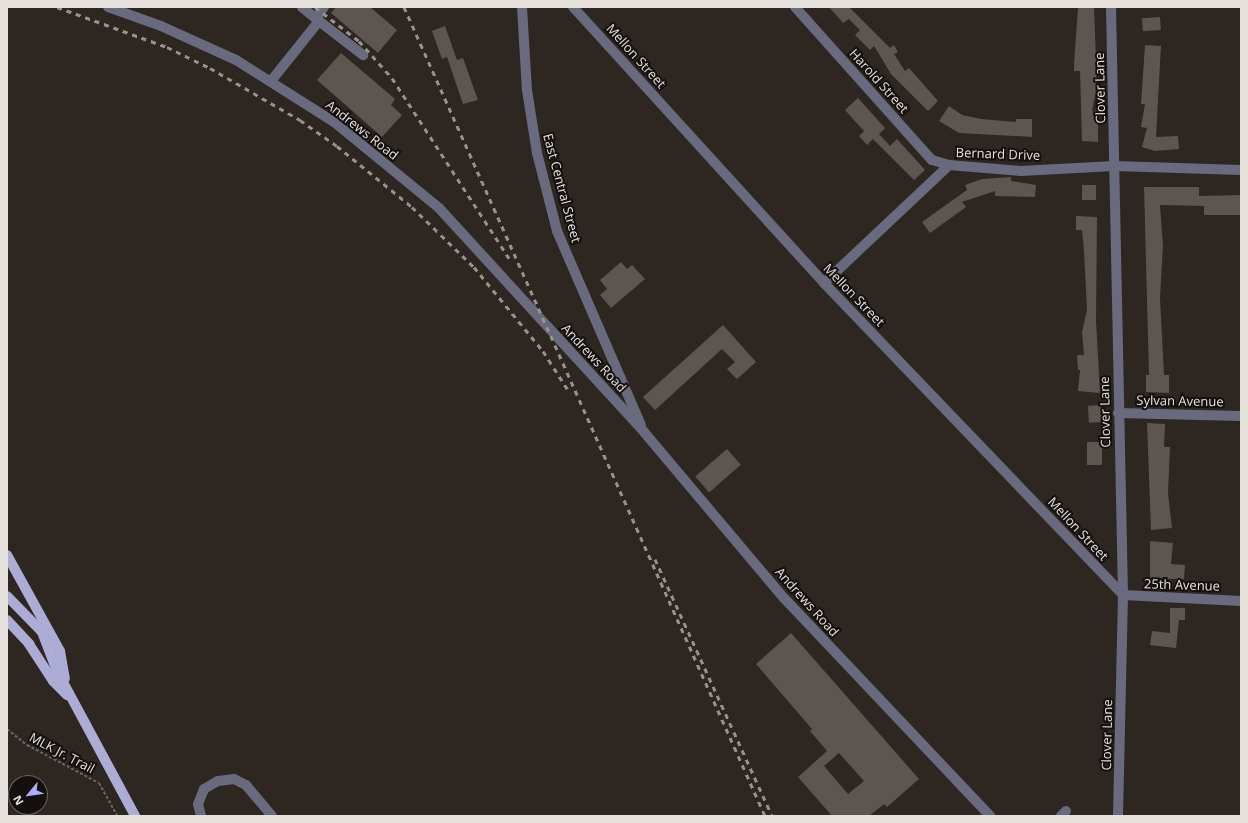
<!DOCTYPE html>
<html>
<head>
<meta charset="utf-8">
<style>
  body { margin:0 }
  #map { position:relative; width:1248px; height:823px; overflow:hidden; background:#2e2621; font-family:"Open Sans",sans-serif }
  div>[style] { position:absolute }
  [style*='--x'] { left:calc(var(--x)*1px); top:calc(var(--y)*1px); width:calc(var(--w)*1px); rotate:calc(var(--a)*1deg) }
  .building>* { inset:0; background:#5d554f; transform-origin:0 0 }
  .path>* { height:2px; margin-top:-1px; transform-origin:0; background:repeating-linear-gradient(90deg,#6b645f 0 3px,transparent 0 5px) }
  .minor>* { height:10px; margin:-5px; padding:0 5px; transform-origin:5px; border-radius:5px; background:#6a6a7e }
  .major>* { height:10px; margin:-5px; padding:0 5px; transform-origin:5px; border-radius:5px; background:#acacd5 }
  .rail>* { height:3px; margin-top:-1.5px; transform-origin:0; background:repeating-linear-gradient(90deg,#98928d 0 5px,transparent 0 10px) }
  span { translate:-50% -50%; white-space:nowrap; text-align:center; line-height:1.15; -webkit-text-stroke:4px #14100e; paint-order:stroke }
  .street-label { font-size:13px; color:#e5e0dc }
  .frame { position:absolute; inset:0; border:8px solid #e5e0dc; pointer-events:none }
  .north { position:absolute; left:8px; top:775px; width:40px; height:40px; box-sizing:border-box; background:#14100e; border:1px solid #686360; border-radius:50%; rotate:241deg; font-size:11px; font-weight:700; line-height:16px; text-align:center; color:#e5e0dc }
  .north::after { content:''; display:block; margin:auto; width:14px; height:18px; background:#afaefa; clip-path:polygon(50% 0,100% 100%,50% 72%,0 100%) }
</style>
</head>
<body>
<div id="map">
  <div class="building">
    <div style="clip-path:polygon(336px 7px,370px 7px,397px 30px,378px 53px,331px 13px)"></div>
    <div style="clip-path:polygon(829px 7px,849px 7px,890px 48px,894px 45px,898px 52px,894px 54px,905px 71px,909px 68px,938px 101px,928px 111px,891px 74px,874px 46px,870px 50px,855px 35px,860px 30px,849px 19px,843px 23px)"></div>
    <div style="clip-path:polygon(1078px 7px,1094px 7px,1097px 86px,1092px 111px,1098px 110px,1098px 142px,1082px 141px,1080px 71px,1074px 71px,1074px 65px)"></div>
    <div style="left:1160px;top:17px;width:13px;height:18px;rotate:86deg"></div>
    <div style="clip-path:polygon(445px 26px,457px 60px,463px 58px,478px 100px,463px 104px,447px 57px,442px 59px,432px 31px)"></div>
    <div style="clip-path:polygon(1145px 45px,1161px 46px,1156px 137px,1178px 136px,1179px 149px,1155px 151px,1142px 147px,1147px 128px,1141px 127px,1145px 104px,1141px 104px)"></div>
    <div style="clip-path:polygon(341px 53px,395px 99px,391px 105px,402px 115px,382px 137px,317px 80px)"></div>
    <div style="clip-path:polygon(858px 98px,885px 128px,879px 134px,890px 146px,897px 139px,925px 170px,914px 180px,873px 139px,867px 145px,859px 136px,864px 131px,845px 110px)"></div>
    <div style="clip-path:polygon(949px 106px,962px 115px,981px 119px,1016px 122px,1016px 119px,1032px 119px,1032px 137px,959px 133px,939px 121px)"></div>
    <div style="clip-path:polygon(1011px 177px,1011px 181px,1036px 185px,1035px 197px,995px 196px,995px 191px,962px 202px,966px 207px,930px 233px,922px 222px,967px 190px,965px 185px,982px 179px)"></div>
    <div style="left:1082px;top:185px;width:14px;height:15px"></div>
    <div style="clip-path:polygon(1144px 187px,1199px 187px,1199px 196px,1241px 195px,1241px 215px,1204px 215px,1204px 206px,1160px 205px,1163px 246px,1160px 298px,1164px 375px,1169px 375px,1169px 393px,1146px 392px,1146px 375px,1149px 375px)"></div>
    <div style="clip-path:polygon(1076px 216px,1097px 217px,1096px 320px,1100px 393px,1078px 391px,1080px 370px,1078px 370px,1077px 355px,1084px 355px,1082px 332px,1087px 310px,1084px 251px,1082px 230px,1076px 230px)"></div>
    <div style="clip-path:polygon(621px 262px,627px 269px,632px 265px,645px 279px,611px 308px,600px 295px,607px 289px,600px 280px)"></div>
    <div style="clip-path:polygon(723px 325px,756px 362px,737px 379px,727px 369px,735px 362px,722px 349px,655px 410px,643px 397px)"></div>
    <div style="left:1102px;top:405px;width:17px;height:14px;rotate:87deg"></div>
    <div style="clip-path:polygon(1147px 423px,1165px 424px,1164px 447px,1170px 447px,1168px 493px,1172px 528px,1151px 530px)"></div>
    <div style="left:1087px;top:442px;width:15px;height:23px"></div>
    <div style="left:727px;top:449px;width:21px;height:42px;rotate:49deg"></div>
    <div style="clip-path:polygon(1150px 541px,1173px 543px,1171px 564px,1185px 565px,1184px 579px,1150px 579px)"></div>
    <div style="clip-path:polygon(1170px 608px,1185px 608px,1185px 620px,1179px 620px,1176px 648px,1150px 645px,1152px 631px,1170px 633px)"></div>
    <div style="clip-path:polygon(evenodd,791px 633px,919px 779px,887px 807px,884px 804px,869px 816px,832px 816px,798px 777px,827px 751px,810px 731px,812px 729px,756px 664px,791px 633px,839px 753px,864px 781px,848px 794px,824px 766px,839px 753px)"></div>
  </div>
  <div class="path">
    <div style="--x:7;--y:729;--w:26;--a:39"></div>
    <div style="--x:27;--y:745;--w:81;--a:27.8"></div>
    <div style="--x:99;--y:783;--w:38;--a:61"></div>
  </div>
  <div class="minor">
    <div style="--x:108;--y:7;--w:56;--a:19.7"></div>
    <div style="--x:161;--y:26;--w:82;--a:24.4"></div>
    <div style="--x:236;--y:60;--w:116;--a:32.3"></div>
    <div style="--x:334;--y:122;--w:136;--a:39.3"></div>
    <div style="--x:439;--y:208;--w:304;--a:47.5"></div>
    <div style="--x:644;--y:432;--w:217;--a:49.9"></div>
    <div style="--x:784;--y:598;--w:300;--a:46.6"></div>
    <div style="--x:522;--y:7;--w:83;--a:86.6"></div>
    <div style="--x:527;--y:90;--w:64;--a:81"></div>
    <div style="--x:537;--y:153;--w:81;--a:75.6"></div>
    <div style="--x:557;--y:231;--w:211;--a:66.6"></div>
    <div style="--x:573;--y:7;--w:373;--a:47.7"></div>
    <div style="--x:824;--y:283;--w:432;--a:46.2"></div>
    <div style="--x:1123;--y:595;--w:118;--a:2.9"></div>
    <div style="--x:795;--y:7;--w:205;--a:48.2"></div>
    <div style="--x:932;--y:160;--w:18;--a:16"></div>
    <div style="--x:1111;--y:7;--w:588;--a:88.83"></div>
    <div style="--x:1123;--y:595;--w:221;--a:91.3"></div>
    <div style="--x:316;--y:18;--w:14;--a:-54"></div>
    <div style="--x:319;--y:21;--w:56;--a:37.7"></div>
    <div style="--x:271;--y:81;--w:77;--a:-51.3"></div>
    <div style="--x:319;--y:21;--w:22;--a:-141"></div>
    <div style="--x:824;--y:283;--w:172;--a:-43.3"></div>
    <div style="--x:949;--y:165;--w:72;--a:4.8"></div>
    <div style="--x:1021;--y:171;--w:93;--a:-3.1"></div>
    <div style="--x:1114;--y:166;--w:127;--a:1.8"></div>
    <div style="--x:1118;--y:413;--w:123;--a:1.4"></div>
    <div style="--x:201;--y:816;--w:12;--a:-104"></div>
    <div style="--x:198;--y:804;--w:16;--a:-68"></div>
    <div style="--x:204;--y:789;--w:16;--a:-30"></div>
    <div style="--x:218;--y:781;--w:16;--a:-7"></div>
    <div style="--x:234;--y:779;--w:13;--a:27"></div>
    <div style="--x:246;--y:785;--w:40;--a:50"></div>
    <div style="--x:1061;--y:816;--w:7;--a:-45"></div>
  </div>
  <div class="major">
    <div style="--x:7;--y:555;--w:110;--a:61.1"></div>
    <div style="--x:60;--y:651;--w:28;--a:80"></div>
    <div style="--x:7;--y:596;--w:50;--a:45.8"></div>
    <div style="--x:42;--y:632;--w:40;--a:69"></div>
    <div style="--x:56;--y:669;--w:167;--a:61.7"></div>
    <div style="--x:7;--y:620;--w:33;--a:47"></div>
    <div style="--x:29;--y:644;--w:44;--a:57"></div>
    <div style="--x:53;--y:681;--w:20;--a:45"></div>
  </div>
  <div class="rail">
    <div style="--x:57;--y:7;--w:117;--a:20"></div>
    <div style="--x:167;--y:47;--w:48;--a:26"></div>
    <div style="--x:210;--y:68;--w:104;--a:30"></div>
    <div style="--x:300;--y:120;--w:45;--a:35.1"></div>
    <div style="--x:337;--y:146;--w:97;--a:39.1"></div>
    <div style="--x:412;--y:207;--w:86;--a:44.1"></div>
    <div style="--x:474;--y:267;--w:109;--a:50.6"></div>
    <div style="--x:543;--y:351;--w:50;--a:57.3"></div>
    <div style="--x:315;--y:7;--w:56;--a:37.7"></div>
    <div style="--x:359;--y:41;--w:50;--a:48.3"></div>
    <div style="--x:392;--y:78;--w:215;--a:57"></div>
    <div style="--x:404;--y:7;--w:886;--a:65.95"></div>
    <div style="--x:655;--y:559;--w:282;--a:65.5"></div>
  </div>
  <div class="street-label">
    <span style="left:636px;top:56px;rotate:48deg">Mellon Street</span>
    <span style="left:879px;top:81px;rotate:48deg">Harold Street</span>
    <span style="left:1100px;top:88px;rotate:-91deg">Clover Lane</span>
    <span style="left:362px;top:130px;rotate:38deg">Andrews Road</span>
    <span style="left:998px;top:154px;rotate:2deg">Bernard Drive</span>
    <span style="left:562px;top:188px;rotate:75deg">East Central Street</span>
    <span style="left:854px;top:295px;rotate:46deg">Mellon Street</span>
    <span style="left:594px;top:358px;rotate:47deg">Andrews Road</span>
    <span style="left:1180px;top:401px;rotate:1deg">Sylvan Avenue</span>
    <span style="left:1105px;top:412px;rotate:-91deg">Clover Lane</span>
    <span style="left:1078px;top:529px;rotate:47deg">Mellon Street</span>
    <span style="left:1182px;top:585px;rotate:2deg">25th Avenue</span>
    <span style="left:807px;top:602px;rotate:48deg">Andrews Road</span>
    <span style="left:1107px;top:735px;rotate:-89deg">Clover Lane</span>
    <span style="left:62px;top:753px;rotate:28deg">MLK Jr. Trail</span>
  </div>
  <div class="frame"></div>
  <div class="north">N</div>
</div>
</body>
</html>
